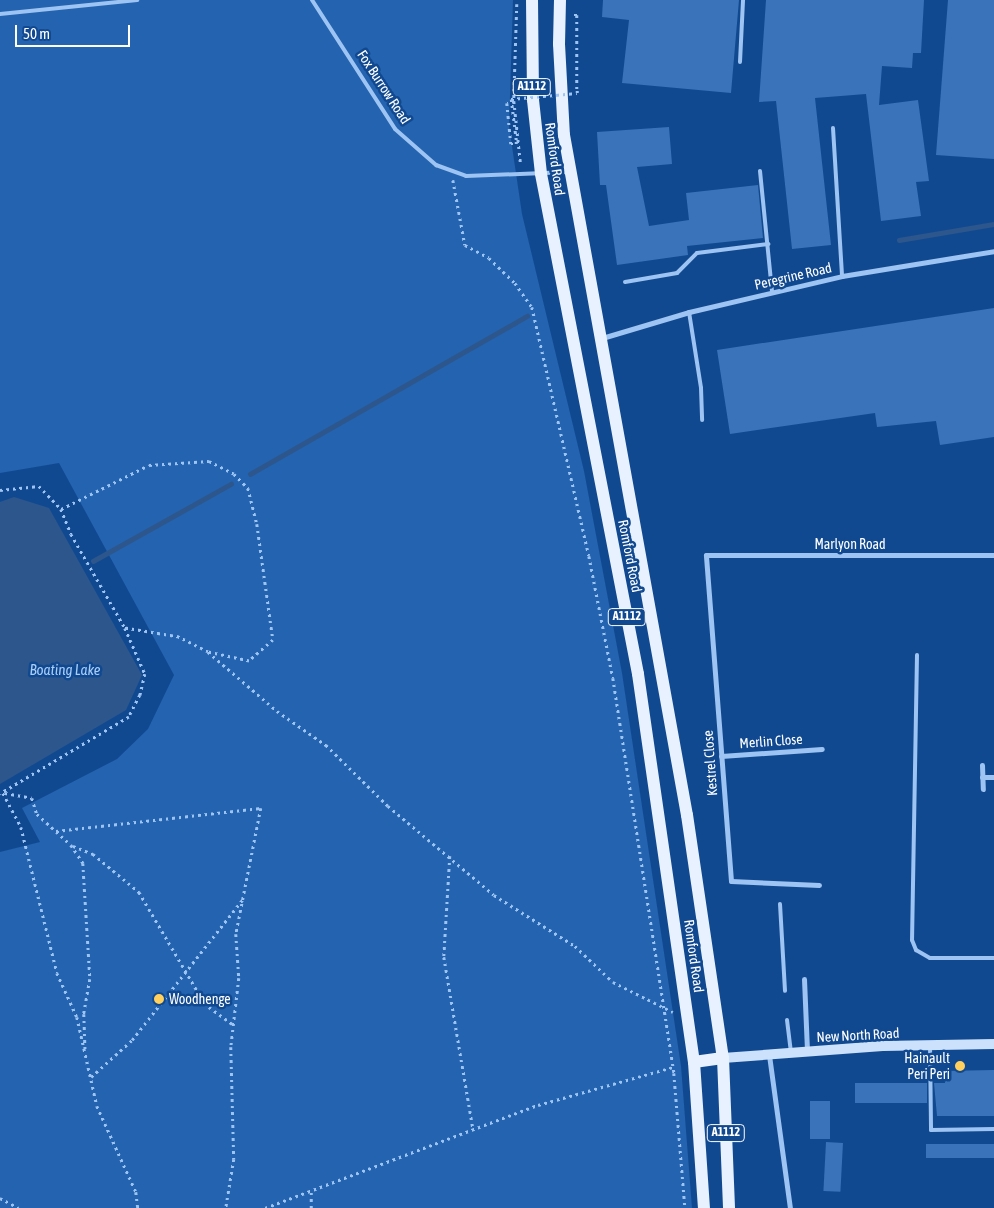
<!DOCTYPE html>
<html>
<head>
<meta charset="utf-8">
<style>
  body { margin:0 }
  #map { position:relative; width:994px; height:1208px; overflow:hidden; background:#114991; font-family:"Asap Condensed",sans-serif }
  div>[style] { position:absolute }
  [style*='--x'] { left:calc(var(--x)*1px); top:calc(var(--y)*1px); width:calc(var(--w)*1px); rotate:calc(var(--a)*1deg) }
  .green>* { inset:0; background:#2363b0 }
  .water>* { inset:0; background:#2d578c }
  .stream>* { height:4.5px; margin:-2.25px; padding:0 2.25px; transform-origin:2.25px; border-radius:2.25px; background:#2d578c }
  .building>* { inset:0; background:#3a73b9; transform-origin:0 0 }
  .path>* { height:2.5px; margin-top:-1.25px; transform-origin:0; background:repeating-linear-gradient(90deg,#9dc4f2 0 2.5px,transparent 0 6.5px) }
  .lane>* { height:4px; margin:-2px; padding:0 2px; transform-origin:2px; border-radius:2px; background:#9dc4f2 }
  .street>* { height:5px; margin:-2.5px; padding:0 2.5px; transform-origin:2.5px; border-radius:2.5px; background:#9dc4f2 }
  .secondary>* { height:10px; margin:-5px; padding:0 5px; transform-origin:5px; border-radius:5px; background:#cce1fc }
  .primary>* { height:12px; margin:-6px; padding:0 6px; transform-origin:6px; border-radius:6px; background:#e8f1ff }
  .path-bridge>* { height:2.5px; margin-top:-1.25px; transform-origin:0; background:repeating-linear-gradient(90deg,#9dc4f2 0 2.5px,transparent 0 6.5px) }
  .dots>* { width:14px; height:14px; translate:-50% -50%; box-sizing:border-box; border:2px solid #114991; border-radius:50% }
  span { translate:-50% -50%; white-space:nowrap; text-align:center; line-height:1.15; -webkit-text-stroke:5px #114991; paint-order:stroke }
  .shield-label span { padding:1px 4px; background:#114991; border:1px solid; border-radius:4px; -webkit-text-stroke-width:0 }
  .shield-label { font-size:12px; color:#fff; font-weight:700 }
  .street-label { font-size:14px; color:#fff }
  .poi-label { font-size:14px; color:#fff }
  .left { translate:0 -50%; text-align:left }
  .right { translate:-100% -50%; text-align:right }
  .water-label { font-size:15px; color:#a9cef9; font-style:italic }
  .scale { position:absolute; left:15px; top:25px; width:115px; height:22px; box-sizing:border-box; border:2px solid #fff; border-top:0; padding-left:6px; font-size:15px; line-height:18px; white-space:nowrap; color:#fff; -webkit-text-stroke:4px #114991; paint-order:stroke }
</style>
</head>
<body>
<div id="map">
  <div class="green">
    <div style="clip-path:polygon(0 0,513px 0,509px 126px,522px 214px,584px 471px,622px 673px,681px 1066px,692px 1208px,0 1208px,0 852px,40px 842px,22px 808px,117px 759px,148px 729px,174px 675px,59px 463px,0 473px)"></div>
  </div>
  <div class="water">
    <div style="clip-path:polygon(14px 497px,49px 508px,142px 675px,126px 710px,0 784px,0 502px)"></div>
  </div>
  <div class="stream">
    <div style="--x:899;--y:240;--w:96;--a:-9.6"></div>
    <div style="--x:250;--y:474;--w:319;--a:-29.7"></div>
    <div style="--x:93;--y:561;--w:158;--a:-29.2"></div>
  </div>
  <div class="building">
    <div style="clip-path:polygon(603px 0,739px 0,731px 93px,622px 83px,629px 20px,602px 17px)"></div>
    <div style="clip-path:polygon(766px 0,924px 0,921px 53px,913px 53px,912px 68px,882px 66px,879px 105px,918px 100px,929px 181px,916px 182px,921px 216px,881px 221px,866px 94px,815px 98px,831px 245px,792px 249px,776px 101px,759px 102px)"></div>
    <div style="clip-path:polygon(948px 0,994px 0,994px 159px,936px 155px)"></div>
    <div style="clip-path:polygon(669px 127px,672px 164px,637px 167px,649px 226px,689px 220px,686px 193px,758px 185px,763px 238px,687px 246px,688px 255px,617px 265px,606px 185px,600px 185px,597px 132px)"></div>
    <div style="clip-path:polygon(994px 308px,994px 437px,940px 445px,936px 421px,877px 427px,875px 413px,730px 434px,717px 350px)"></div>
    <div style="clip-path:polygon(994px 1070px,994px 1116px,937px 1116px,934px 1083px,945px 1083px,944px 1071px)"></div>
    <div style="left:927px;top:1083px;width:20px;height:72px;rotate:90deg"></div>
    <div style="left:810px;top:1101px;width:20px;height:38px"></div>
    <div style="left:826px;top:1142px;width:17px;height:49px;rotate:3deg"></div>
    <div style="left:926px;top:1144px;width:68px;height:14px"></div>
  </div>
  <div class="path">
    <div style="--x:517;--y:4;--w:97;--a:91.8"></div>
    <div style="--x:514;--y:101;--w:65;--a:83.9"></div>
    <div style="--x:574;--y:15;--w:3;--a:0"></div>
    <div style="--x:577;--y:15;--w:75;--a:90"></div>
    <div style="--x:514;--y:101;--w:7;--a:164"></div>
    <div style="--x:507;--y:103;--w:41;--a:84.4"></div>
    <div style="--x:511;--y:144;--w:5;--a:0"></div>
    <div style="--x:516;--y:144;--w:4;--a:-90"></div>
    <div style="--x:453;--y:180;--w:66;--a:79.5"></div>
    <div style="--x:465;--y:245;--w:27;--a:28"></div>
    <div style="--x:489;--y:258;--w:36;--a:44"></div>
    <div style="--x:515;--y:283;--w:29;--a:55"></div>
    <div style="--x:532;--y:307;--w:255;--a:77.1"></div>
    <div style="--x:589;--y:556;--w:124;--a:78.9"></div>
    <div style="--x:613;--y:678;--w:400;--a:81.2"></div>
    <div style="--x:674;--y:1073;--w:135;--a:85.3"></div>
    <div style="--x:0;--y:490;--w:39;--a:-6"></div>
    <div style="--x:39;--y:486;--w:32;--a:46"></div>
    <div style="--x:61;--y:509;--w:27;--a:68"></div>
    <div style="--x:71;--y:534;--w:108;--a:60.1"></div>
    <div style="--x:125;--y:628;--w:50;--a:66.5"></div>
    <div style="--x:145;--y:674;--w:22;--a:103"></div>
    <div style="--x:140;--y:695;--w:25;--a:117"></div>
    <div style="--x:129;--y:717;--w:150;--a:149.2"></div>
    <div style="--x:61;--y:509;--w:98;--a:-26.6"></div>
    <div style="--x:149;--y:465;--w:60;--a:-3.8"></div>
    <div style="--x:209;--y:461;--w:28;--a:27"></div>
    <div style="--x:234;--y:474;--w:20;--a:45"></div>
    <div style="--x:248;--y:488;--w:37;--a:76"></div>
    <div style="--x:257;--y:524;--w:117;--a:82.1"></div>
    <div style="--x:273;--y:640;--w:32;--a:139"></div>
    <div style="--x:249;--y:661;--w:42;--a:-167.6"></div>
    <div style="--x:208;--y:652;--w:33;--a:-153"></div>
    <div style="--x:179;--y:637;--w:55;--a:-170.5"></div>
    <div style="--x:208;--y:652;--w:91;--a:40.5"></div>
    <div style="--x:277;--y:711;--w:60;--a:34.8"></div>
    <div style="--x:326;--y:745;--w:87;--a:44.5"></div>
    <div style="--x:388;--y:806;--w:138;--a:40"></div>
    <div style="--x:494;--y:895;--w:96;--a:32.2"></div>
    <div style="--x:575;--y:946;--w:52;--a:43.5"></div>
    <div style="--x:613;--y:982;--w:67;--a:26.6"></div>
    <div style="--x:3;--y:793;--w:38;--a:62"></div>
    <div style="--x:21;--y:827;--w:150;--a:76.1"></div>
    <div style="--x:57;--y:973;--w:48;--a:65.6"></div>
    <div style="--x:77;--y:1017;--w:91;--a:77.3"></div>
    <div style="--x:97;--y:1106;--w:94;--a:65.6"></div>
    <div style="--x:136;--y:1192;--w:16;--a:83"></div>
    <div style="--x:5;--y:793;--w:27;--a:10"></div>
    <div style="--x:32;--y:798;--w:17;--a:73"></div>
    <div style="--x:37;--y:814;--w:46;--a:42.4"></div>
    <div style="--x:71;--y:845;--w:22;--a:56"></div>
    <div style="--x:83;--y:863;--w:116;--a:86.5"></div>
    <div style="--x:90;--y:979;--w:36;--a:100"></div>
    <div style="--x:84;--y:1014;--w:36;--a:88"></div>
    <div style="--x:56;--y:831;--w:206;--a:-6.4"></div>
    <div style="--x:261;--y:808;--w:128;--a:101.2"></div>
    <div style="--x:236;--y:934;--w:44;--a:86.1"></div>
    <div style="--x:239;--y:978;--w:69;--a:96.6"></div>
    <div style="--x:231;--y:1047;--w:112;--a:88.5"></div>
    <div style="--x:234;--y:1159;--w:50;--a:99.3"></div>
    <div style="--x:73;--y:846;--w:22;--a:22"></div>
    <div style="--x:93;--y:854;--w:60;--a:39.6"></div>
    <div style="--x:139;--y:892;--w:116;--a:59.5"></div>
    <div style="--x:198;--y:992;--w:19;--a:54"></div>
    <div style="--x:209;--y:1007;--w:31;--a:36"></div>
    <div style="--x:450;--y:856;--w:101;--a:93.4"></div>
    <div style="--x:444;--y:957;--w:174;--a:80.4"></div>
    <div style="--x:91;--y:1077;--w:55;--a:-42.1"></div>
    <div style="--x:132;--y:1040;--w:179;--a:-51.8"></div>
    <div style="--x:0;--y:1198;--w:21;--a:28"></div>
    <div style="--x:265;--y:1208;--w:292;--a:-20.7"></div>
    <div style="--x:538;--y:1105;--w:140;--a:-15.7"></div>
    <div style="--x:311;--y:1208;--w:18;--a:-90"></div>
  </div>
  <div class="lane">
    <div style="--x:312;--y:0;--w:153;--a:57.2"></div>
    <div style="--x:395;--y:129;--w:55;--a:41.3"></div>
    <div style="--x:436;--y:165;--w:32;--a:20"></div>
    <div style="--x:466;--y:176;--w:102;--a:-2.2"></div>
    <div style="--x:0;--y:14;--w:138;--a:-5.8"></div>
    <div style="--x:740;--y:62;--w:62;--a:-87.2"></div>
    <div style="--x:833;--y:128;--w:148;--a:86.5"></div>
    <div style="--x:760;--y:171;--w:122;--a:84.3"></div>
    <div style="--x:625;--y:282;--w:53;--a:-9.8"></div>
    <div style="--x:677;--y:273;--w:28;--a:-45"></div>
    <div style="--x:697;--y:253;--w:72;--a:-7.2"></div>
    <div style="--x:689;--y:312;--w:77;--a:81"></div>
    <div style="--x:701;--y:388;--w:32;--a:88"></div>
    <div style="--x:917;--y:655;--w:285;--a:91"></div>
    <div style="--x:912;--y:940;--w:11;--a:68"></div>
    <div style="--x:916;--y:950;--w:16;--a:30"></div>
    <div style="--x:930;--y:958;--w:64;--a:0"></div>
    <div style="--x:780;--y:904;--w:87;--a:86.7"></div>
    <div style="--x:787;--y:1020;--w:33;--a:83"></div>
    <div style="--x:930;--y:1045;--w:85;--a:89.3"></div>
    <div style="--x:931;--y:1130;--w:63;--a:-0.9"></div>
  </div>
  <div class="street">
    <div style="--x:602;--y:338;--w:91;--a:-16.6"></div>
    <div style="--x:689;--y:312;--w:157;--a:-13.2"></div>
    <div style="--x:842;--y:276;--w:154;--a:-9.3"></div>
    <div style="--x:721;--y:756;--w:101;--a:-4"></div>
    <div style="--x:982;--y:765;--w:24;--a:88"></div>
    <div style="--x:982;--y:777;--w:12;--a:0"></div>
    <div style="--x:819;--y:885;--w:88;--a:-177.4"></div>
    <div style="--x:731;--y:881;--w:327;--a:-94.4"></div>
    <div style="--x:706;--y:555;--w:288;--a:0"></div>
    <div style="--x:804;--y:979;--w:73;--a:87.6"></div>
    <div style="--x:769;--y:1055;--w:154;--a:82.2"></div>
  </div>
  <div class="secondary">
    <div style="--x:723;--y:1058;--w:160;--a:-4.3"></div>
    <div style="--x:883;--y:1046;--w:111;--a:-1"></div>
  </div>
  <div class="primary">
    <div style="--x:532;--y:0;--w:100;--a:89.4"></div>
    <div style="--x:533;--y:100;--w:74;--a:83.8"></div>
    <div style="--x:541;--y:174;--w:509;--a:79.02"></div>
    <div style="--x:638;--y:674;--w:392;--a:81.8"></div>
    <div style="--x:694;--y:1062;--w:146;--a:86.1"></div>
    <div style="--x:560;--y:0;--w:44;--a:91.3"></div>
    <div style="--x:559;--y:44;--w:91;--a:86.9"></div>
    <div style="--x:564;--y:135;--w:691;--a:79.75"></div>
    <div style="--x:687;--y:815;--w:246;--a:81.6"></div>
    <div style="--x:723;--y:1058;--w:150;--a:87.7"></div>
    <div style="--x:694;--y:1062;--w:29;--a:-8"></div>
  </div>
  <div class="path-bridge">
    <div style="--x:516;--y:140;--w:41;--a:-97"></div>
    <div style="--x:511;--y:99;--w:66;--a:-5.2"></div>
    <div style="--x:577;--y:93;--w:3;--a:-90"></div>
  </div>
  <div class="dots">
    <div style="left:159px;top:999px;background:#ffd05e"></div>
    <div style="left:960px;top:1066px;background:#ffd05e"></div>
  </div>
  <div class="shield-label">
    <span style="left:532px;top:87px">A1112</span>
    <span style="left:627px;top:617px">A1112</span>
    <span style="left:726px;top:1133px">A1112</span>
  </div>
  <div class="street-label">
    <span style="left:384px;top:87px;rotate:57deg">Fox Burrow Road</span>
    <span style="left:555px;top:159px;rotate:82deg">Romford Road</span>
    <span style="left:793px;top:276px;rotate:-13deg">Peregrine Road</span>
    <span style="left:850px;top:544px">Marlyon Road</span>
    <span style="left:630px;top:556px;rotate:79deg">Romford Road</span>
    <span style="left:771px;top:741px;rotate:-4deg">Merlin Close</span>
    <span style="left:710px;top:763px;rotate:-94deg">Kestrel Close</span>
    <span style="left:694px;top:956px;rotate:82deg">Romford Road</span>
    <span style="left:858px;top:1035px;rotate:-3deg">New North Road</span>
  </div>
  <div class="poi-label">
    <span class="left" style="left:169px;top:999px">Woodhenge</span>
    <span class="right" style="left:950px;top:1066px">Hainault<br>Peri Peri</span>
  </div>
  <div class="water-label">
    <span style="left:65px;top:670px">Boating Lake</span>
  </div>
  <div class="scale">50 m</div>
</div>
</body>
</html>
